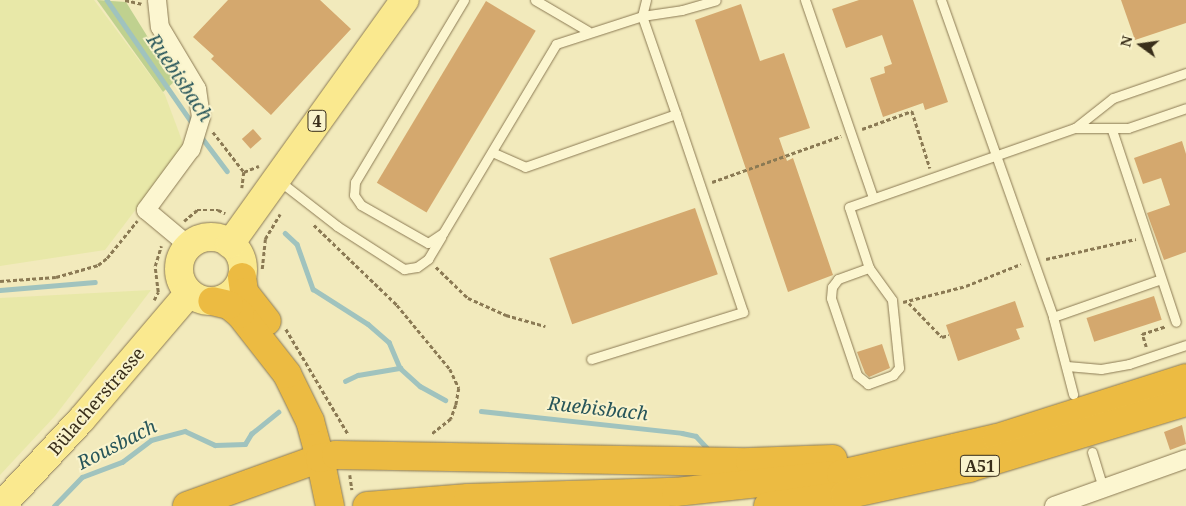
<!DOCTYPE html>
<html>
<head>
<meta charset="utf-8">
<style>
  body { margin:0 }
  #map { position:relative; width:1186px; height:506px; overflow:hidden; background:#f2eabc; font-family:"Noto Serif",serif }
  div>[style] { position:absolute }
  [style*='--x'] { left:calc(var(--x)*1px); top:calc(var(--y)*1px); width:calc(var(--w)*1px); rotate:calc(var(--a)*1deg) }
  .farmland>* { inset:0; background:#e8e8a8 }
  .green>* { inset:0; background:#bfd18f }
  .stream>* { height:4.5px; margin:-2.25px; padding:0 2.25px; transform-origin:2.25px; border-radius:2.25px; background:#a0c3be }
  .building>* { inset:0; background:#d4a86e; transform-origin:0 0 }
  .path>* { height:2.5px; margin-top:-1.25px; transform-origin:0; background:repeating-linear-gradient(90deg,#8b7a54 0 4px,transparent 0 6.5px) }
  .roads { filter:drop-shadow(0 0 1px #8b7a54) drop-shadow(0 0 1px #8b7a54) }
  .service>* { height:9px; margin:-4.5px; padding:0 4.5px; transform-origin:4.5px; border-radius:4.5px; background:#fcf6d0 }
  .minor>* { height:18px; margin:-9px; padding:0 9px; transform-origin:9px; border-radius:9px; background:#fcf6d0 }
  .primary>* { height:28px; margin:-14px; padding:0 14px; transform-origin:14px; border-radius:14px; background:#fae98f }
  .primary>.ring { margin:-14px; padding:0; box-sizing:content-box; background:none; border:28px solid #fae98f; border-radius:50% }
  .motorway>* { height:28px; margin:-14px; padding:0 14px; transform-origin:14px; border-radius:14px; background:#ecbb42 }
  span { translate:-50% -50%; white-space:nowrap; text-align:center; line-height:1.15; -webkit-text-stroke:4px #f9f3cc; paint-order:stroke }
  .shield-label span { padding:1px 4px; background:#f9f3cc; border:1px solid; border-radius:4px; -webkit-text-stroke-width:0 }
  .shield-label { font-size:16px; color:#392e1a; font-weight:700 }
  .street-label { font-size:18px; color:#392e1a }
  .water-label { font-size:19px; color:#28565a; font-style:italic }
  .north { position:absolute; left:1116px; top:20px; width:50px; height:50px; -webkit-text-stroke:4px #f9f3cc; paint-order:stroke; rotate:284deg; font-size:14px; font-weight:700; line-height:20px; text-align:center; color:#392e1a }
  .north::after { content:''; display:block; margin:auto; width:18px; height:22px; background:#392e1a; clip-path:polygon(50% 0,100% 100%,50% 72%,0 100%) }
</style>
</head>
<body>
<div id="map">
  <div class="farmland">
    <div style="clip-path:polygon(0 0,94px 0,165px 95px,184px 146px,105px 250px,0 266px)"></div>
    <div style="clip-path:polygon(151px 290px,55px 416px,0 475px,0 298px)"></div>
  </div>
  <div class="green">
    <div style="clip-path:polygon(97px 0,126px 2px,175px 81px,163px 92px)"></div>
  </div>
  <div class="stream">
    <div style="--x:107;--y:0;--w:151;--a:55.3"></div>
    <div style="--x:200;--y:135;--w:45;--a:53.1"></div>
    <div style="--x:285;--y:233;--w:16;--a:43"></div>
    <div style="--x:297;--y:244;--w:48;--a:70.4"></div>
    <div style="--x:313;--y:289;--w:65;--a:32.5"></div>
    <div style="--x:368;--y:324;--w:28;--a:41"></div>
    <div style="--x:389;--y:342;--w:28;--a:67"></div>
    <div style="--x:400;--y:368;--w:27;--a:42"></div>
    <div style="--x:420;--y:386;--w:29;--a:29"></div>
    <div style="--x:0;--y:290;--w:95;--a:-4.8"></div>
    <div style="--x:345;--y:381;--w:14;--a:-25"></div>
    <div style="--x:358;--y:375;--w:43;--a:-9.5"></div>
    <div style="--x:481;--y:411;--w:202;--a:6.2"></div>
    <div style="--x:682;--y:433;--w:14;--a:12"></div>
    <div style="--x:696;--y:436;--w:16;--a:47"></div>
    <div style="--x:54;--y:506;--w:40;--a:-46"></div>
    <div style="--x:82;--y:477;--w:43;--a:-20.6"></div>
    <div style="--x:122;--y:462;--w:36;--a:-37"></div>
    <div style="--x:151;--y:440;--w:35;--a:-15"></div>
    <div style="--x:185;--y:431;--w:33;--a:25"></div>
    <div style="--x:215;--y:445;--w:30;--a:-2"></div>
    <div style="--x:245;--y:444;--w:12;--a:-59"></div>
    <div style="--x:251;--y:434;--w:35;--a:-39"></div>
  </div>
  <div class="building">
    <div style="clip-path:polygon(228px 0,320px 0,351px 29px,271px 115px,211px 59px,214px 56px,193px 37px)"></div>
    <div style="clip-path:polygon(859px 0,913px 0,948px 102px,925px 110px,923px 103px,883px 117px,870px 78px,885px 73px,884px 67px,892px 64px,882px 35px,846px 48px,832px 9px)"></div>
    <div style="clip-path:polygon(1121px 0,1186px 0,1186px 23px,1135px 40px)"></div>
    <div style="left:486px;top:1px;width:58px;height:212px;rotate:31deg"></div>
    <div style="clip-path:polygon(741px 4px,760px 61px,784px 53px,810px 128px,779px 138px,787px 161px,793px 158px,833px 275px,788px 292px,695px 20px)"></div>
    <div style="left:253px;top:129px;width:13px;height:15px;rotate:48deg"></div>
    <div style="clip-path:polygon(1182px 141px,1186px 154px,1186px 252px,1164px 260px,1147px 213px,1170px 205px,1161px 178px,1143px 184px,1134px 158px)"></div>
    <div style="left:695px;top:208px;width:70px;height:154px;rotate:71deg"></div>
    <div style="left:1154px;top:296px;width:25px;height:71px;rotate:72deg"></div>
    <div style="clip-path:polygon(1015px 301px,1024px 327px,1016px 329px,1020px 339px,958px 361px,946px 325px)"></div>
    <div style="clip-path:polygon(882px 344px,890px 368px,869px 377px,865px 373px,857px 352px)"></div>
    <div style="clip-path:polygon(1182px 425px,1186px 444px,1170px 450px,1164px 432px)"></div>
  </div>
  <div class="path">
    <div style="--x:125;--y:0;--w:17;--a:13"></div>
    <div style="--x:862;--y:129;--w:53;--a:-19.8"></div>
    <div style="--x:912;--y:111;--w:60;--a:72.5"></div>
    <div style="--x:213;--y:132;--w:51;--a:52.2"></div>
    <div style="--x:244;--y:172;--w:16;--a:97"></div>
    <div style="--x:244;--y:172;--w:16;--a:-22"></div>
    <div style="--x:712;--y:182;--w:137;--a:-19.6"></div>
    <div style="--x:184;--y:221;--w:17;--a:-40"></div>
    <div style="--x:197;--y:210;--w:21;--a:0"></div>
    <div style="--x:218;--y:210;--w:8;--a:23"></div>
    <div style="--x:314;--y:225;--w:115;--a:43.9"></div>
    <div style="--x:397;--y:305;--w:83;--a:50.4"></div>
    <div style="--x:450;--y:369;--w:21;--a:65"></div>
    <div style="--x:459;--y:388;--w:17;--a:100"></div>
    <div style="--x:456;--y:405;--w:15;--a:110"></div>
    <div style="--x:451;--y:419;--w:24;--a:142"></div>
    <div style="--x:1046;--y:259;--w:92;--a:-12.5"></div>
    <div style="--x:436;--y:267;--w:45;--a:44.1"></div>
    <div style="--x:468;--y:298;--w:42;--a:24.1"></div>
    <div style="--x:506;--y:315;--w:41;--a:15.8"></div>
    <div style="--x:262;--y:269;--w:30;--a:-84"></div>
    <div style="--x:265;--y:239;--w:29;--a:-59"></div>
    <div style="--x:0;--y:281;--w:56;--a:-4.1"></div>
    <div style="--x:56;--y:277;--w:44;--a:-15.9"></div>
    <div style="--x:98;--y:265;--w:11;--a:-38"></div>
    <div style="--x:107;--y:258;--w:48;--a:-51"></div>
    <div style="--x:154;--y:300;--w:9;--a:-63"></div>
    <div style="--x:158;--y:292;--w:26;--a:-97"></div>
    <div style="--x:155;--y:266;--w:21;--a:-73"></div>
    <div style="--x:903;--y:302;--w:65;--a:-14.3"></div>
    <div style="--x:966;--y:286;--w:59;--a:-21.8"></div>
    <div style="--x:909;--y:303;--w:47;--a:45.9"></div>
    <div style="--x:942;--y:337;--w:7;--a:-16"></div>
    <div style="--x:286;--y:329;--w:122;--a:59.4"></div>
    <div style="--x:1146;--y:347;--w:14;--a:-107"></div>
    <div style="--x:1142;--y:334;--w:25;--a:-18"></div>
    <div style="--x:350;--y:475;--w:15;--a:82"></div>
  </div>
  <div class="roads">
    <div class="service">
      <div style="--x:464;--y:0;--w:212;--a:120.9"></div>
      <div style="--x:355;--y:182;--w:13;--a:94"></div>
      <div style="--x:354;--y:195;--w:12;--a:55"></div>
      <div style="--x:361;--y:205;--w:77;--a:29.6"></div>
      <div style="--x:428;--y:243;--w:18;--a:-34"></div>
      <div style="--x:443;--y:233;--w:220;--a:-59.1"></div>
      <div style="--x:556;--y:44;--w:90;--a:-18"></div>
      <div style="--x:642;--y:16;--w:40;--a:-8.5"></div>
      <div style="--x:682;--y:10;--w:35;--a:-16"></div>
      <div style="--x:535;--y:0;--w:61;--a:30.3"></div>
      <div style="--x:646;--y:0;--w:16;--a:104"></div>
      <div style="--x:642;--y:16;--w:104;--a:70.9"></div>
      <div style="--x:805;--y:0;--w:208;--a:71"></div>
      <div style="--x:941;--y:0;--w:336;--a:70.5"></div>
      <div style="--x:1053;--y:317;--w:80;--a:75.4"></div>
      <div style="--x:1075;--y:128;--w:53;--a:0"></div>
      <div style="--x:1128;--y:128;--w:61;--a:-19"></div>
      <div style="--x:1112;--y:130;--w:202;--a:71.6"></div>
      <div style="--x:492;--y:152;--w:36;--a:24"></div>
      <div style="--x:525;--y:167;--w:160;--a:-19.3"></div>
      <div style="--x:676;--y:114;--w:209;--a:71.3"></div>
      <div style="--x:743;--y:312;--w:159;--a:162.8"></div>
      <div style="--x:278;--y:180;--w:75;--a:37.9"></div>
      <div style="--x:337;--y:226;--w:80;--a:32.7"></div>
      <div style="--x:404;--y:269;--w:13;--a:-9"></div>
      <div style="--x:417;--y:267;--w:14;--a:-36"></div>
      <div style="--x:428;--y:259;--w:26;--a:-59"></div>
      <div style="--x:869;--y:268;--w:64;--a:-108.2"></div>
      <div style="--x:849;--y:207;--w:239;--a:-19.3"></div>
      <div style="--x:1075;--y:128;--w:48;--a:-38.3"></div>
      <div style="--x:1113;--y:98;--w:77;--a:-18.9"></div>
      <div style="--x:869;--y:268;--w:39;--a:54"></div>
      <div style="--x:892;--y:300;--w:68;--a:84.1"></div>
      <div style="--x:899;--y:368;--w:9;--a:131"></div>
      <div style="--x:893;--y:375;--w:27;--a:160"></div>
      <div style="--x:868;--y:384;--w:14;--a:-141"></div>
      <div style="--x:857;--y:375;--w:81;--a:-108.7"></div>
      <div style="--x:831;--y:298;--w:11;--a:-85"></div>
      <div style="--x:832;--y:287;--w:10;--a:-53"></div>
      <div style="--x:838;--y:279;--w:33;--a:-20"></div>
      <div style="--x:1053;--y:317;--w:114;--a:-19.4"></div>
      <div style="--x:1067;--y:366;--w:34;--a:5"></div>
      <div style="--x:1101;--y:369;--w:28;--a:-10"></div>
      <div style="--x:1129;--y:364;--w:60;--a:-18.4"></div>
      <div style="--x:1092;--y:452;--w:39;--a:73"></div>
    </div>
    <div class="minor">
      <div style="--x:157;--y:0;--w:27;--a:84"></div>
      <div style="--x:160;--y:27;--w:72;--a:59.2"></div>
      <div style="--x:197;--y:89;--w:28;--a:82"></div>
      <div style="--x:201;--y:117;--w:34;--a:107"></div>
      <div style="--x:191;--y:149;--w:76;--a:126.4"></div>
      <div style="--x:146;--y:210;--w:56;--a:39.9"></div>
      <div style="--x:1054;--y:506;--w:140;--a:-19.6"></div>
    </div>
    <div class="primary">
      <div class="ring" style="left:179px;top:237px;width:36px;height:36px"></div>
      <div style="--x:230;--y:244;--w:300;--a:-54.4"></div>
      <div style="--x:1;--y:506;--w:117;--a:-47.1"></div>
      <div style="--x:81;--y:420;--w:167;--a:-49.6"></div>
    </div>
    <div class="motorway">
      <div style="--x:242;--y:277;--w:15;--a:82"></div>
      <div style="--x:244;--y:292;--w:37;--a:52"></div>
      <div style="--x:187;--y:506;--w:141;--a:-19.8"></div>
      <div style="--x:320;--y:458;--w:38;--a:-105"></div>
      <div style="--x:310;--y:421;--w:52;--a:-116.1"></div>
      <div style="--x:287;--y:374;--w:76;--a:-128.1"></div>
      <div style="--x:240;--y:314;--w:14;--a:-141"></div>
      <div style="--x:229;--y:305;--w:17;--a:-167"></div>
      <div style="--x:330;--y:506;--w:49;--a:-101.8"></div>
      <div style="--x:320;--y:458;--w:16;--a:-11"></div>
      <div style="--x:336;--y:455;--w:414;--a:1"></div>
      <div style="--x:750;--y:462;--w:83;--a:-2.1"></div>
      <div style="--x:367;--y:506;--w:101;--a:-4.5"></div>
      <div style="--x:468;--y:498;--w:208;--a:-1.7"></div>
      <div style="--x:676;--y:492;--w:166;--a:-6.2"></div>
      <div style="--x:841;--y:474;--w:160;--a:-13"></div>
      <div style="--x:997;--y:438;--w:198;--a:-17.6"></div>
      <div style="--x:768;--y:506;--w:78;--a:-8.1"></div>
      <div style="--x:845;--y:495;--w:127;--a:-12.3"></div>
      <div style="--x:969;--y:468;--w:227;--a:-16.9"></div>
    </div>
  </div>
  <div class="shield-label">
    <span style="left:317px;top:121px">4</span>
    <span style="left:980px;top:466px">A51</span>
  </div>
  <div class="street-label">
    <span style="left:96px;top:401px;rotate:-49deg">Bülacherstrasse</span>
  </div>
  <div class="water-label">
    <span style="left:179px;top:78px;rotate:56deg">Ruebisbach</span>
    <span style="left:598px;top:409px;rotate:6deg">Ruebisbach</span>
    <span style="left:117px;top:445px;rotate:-27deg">Rousbach</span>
  </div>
  <div class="north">N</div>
</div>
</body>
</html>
